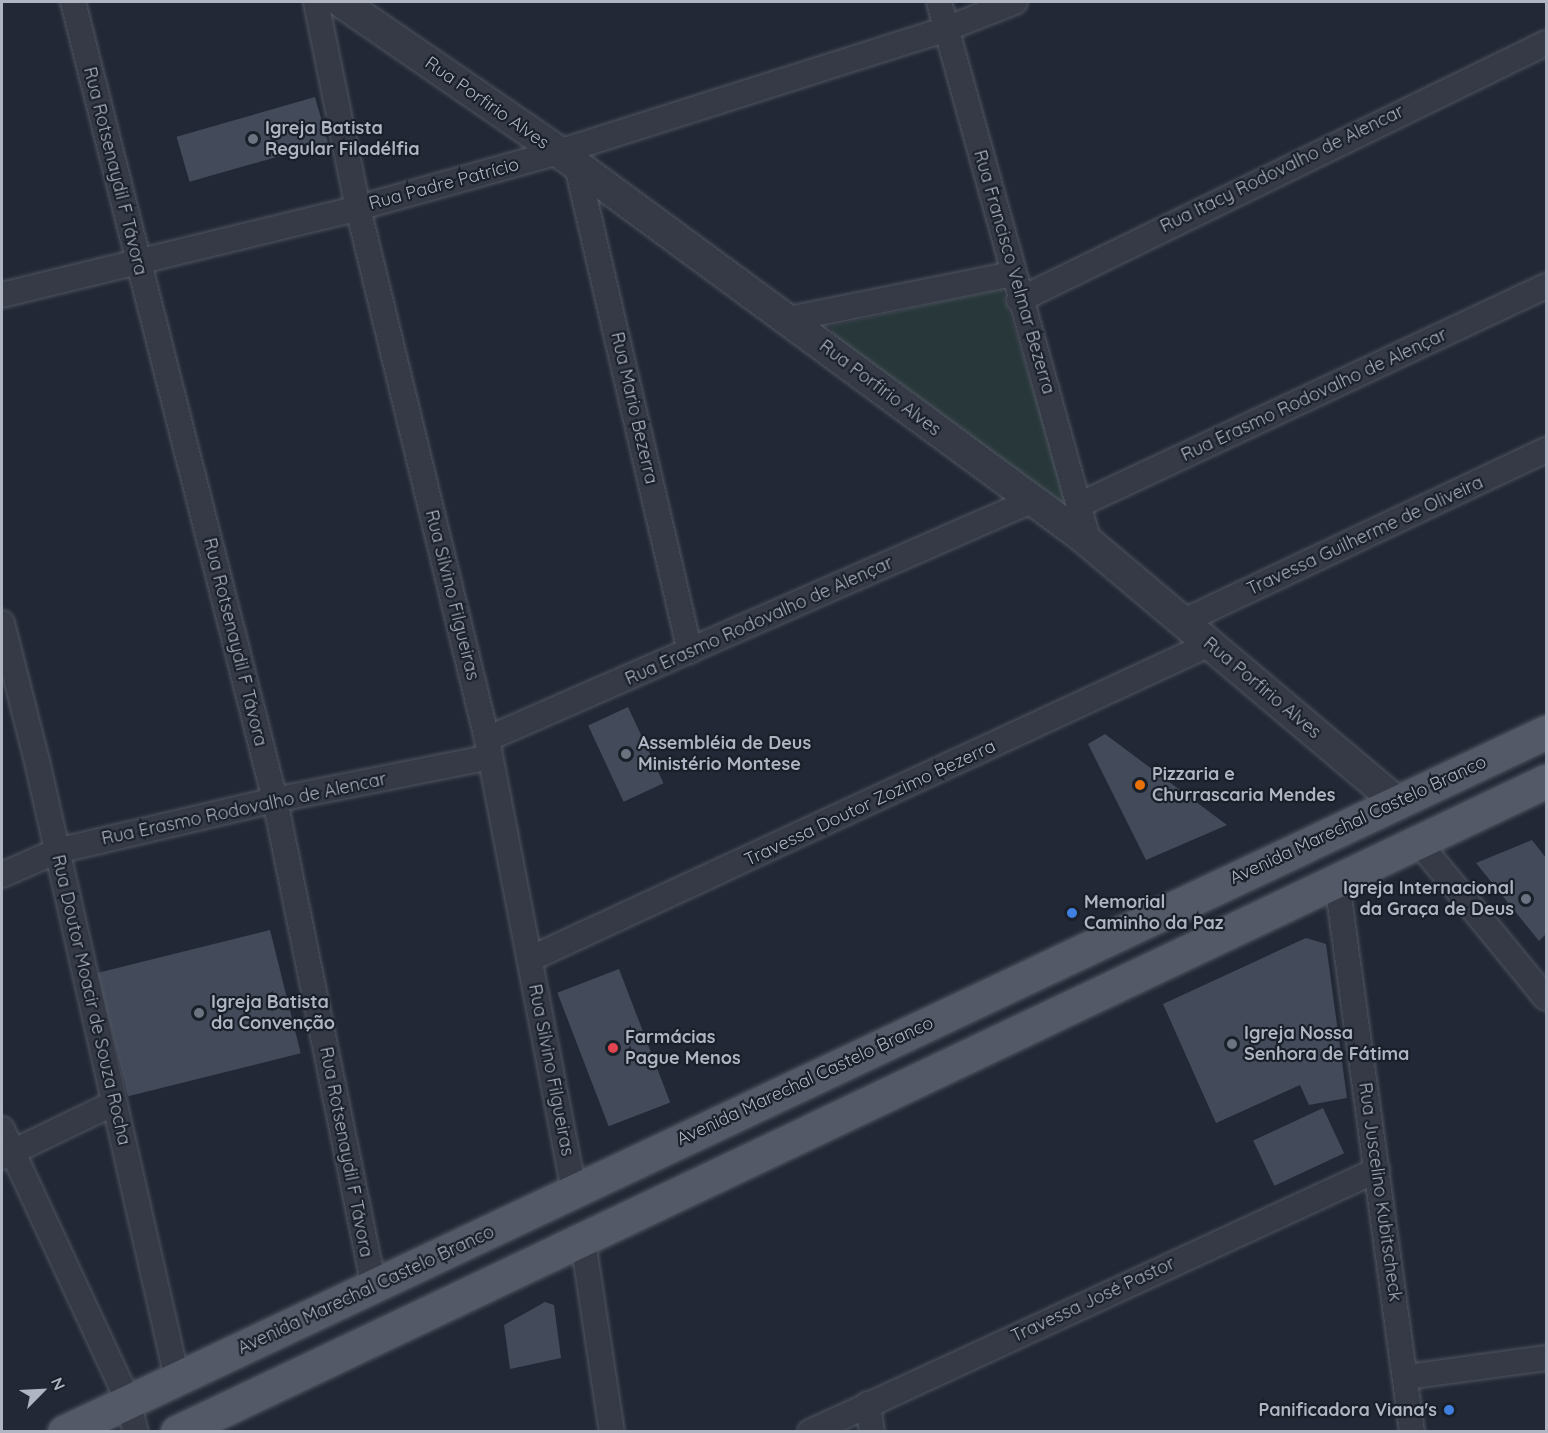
<!DOCTYPE html>
<html>
<head>
<meta charset="utf-8">
<style>
  body { margin:0 }
  #map { position:relative; width:1548px; height:1433px; overflow:hidden; background:#222835; font-family:Quicksand,sans-serif }
  div>[style] { position:absolute }
  [style*='--x'] { left:calc(var(--x)*1px); top:calc(var(--y)*1px); width:calc(var(--w)*1px); rotate:calc(var(--a)*1deg) }
  .green>* { inset:0; background:#28383a }
  .building>* { inset:0; background:#434b5a; transform-origin:0 0 }
  .roads { filter:drop-shadow(0 0 2px #4f5560) drop-shadow(0 0 2px #4f5560) }
  .minor>* { height:24px; margin:-12px; padding:0 12px; transform-origin:12px; border-radius:12px; background:#353a46 }
  .tertiary>* { height:30px; margin:-15px; padding:0 15px; transform-origin:15px; border-radius:15px; background:#353a46 }
  .primary>* { height:33px; margin:-16.5px; padding:0 16.5px; transform-origin:16.5px; border-radius:16.5px; background:#535966 }
  .dots>* { width:16px; height:16px; translate:-50% -50%; box-sizing:border-box; border:3px solid #1a202a; border-radius:50% }
  span { translate:-50% -50%; white-space:nowrap; text-align:center; line-height:1.15; -webkit-text-stroke:4.5px #1a202a; paint-order:stroke }
  .street-label { font-size:18px; color:#afb5c2 }
  .poi-label { font-size:18px; color:#afb5c2; font-weight:700 }
  .left { translate:0 -50%; text-align:left }
  .right { translate:-100% -50%; text-align:right }
  .frame { position:absolute; inset:0; border:3px solid #afb5c2; pointer-events:none }
  .north { position:absolute; left:12px; top:1361px; width:60px; height:60px; -webkit-text-stroke:4px #1a202a; paint-order:stroke; rotate:66deg; font-size:16px; font-weight:700; line-height:24px; text-align:center; color:#afb5c2 }
  .north::after { content:''; display:block; margin:auto; width:21px; height:27px; background:#afb5c2; clip-path:polygon(50% 0,100% 100%,50% 72%,0 100%) }
</style>
</head>
<body>
<div id="map">
  <div class="green">
    <div style="clip-path:polygon(1002px 289px,1071px 509px,835px 339px,830px 326px)"></div>
  </div>
  <div class="building">
    <div style="left:315px;top:97px;width:47px;height:144px;rotate:74deg"></div>
    <div style="left:628px;top:707px;width:84px;height:44px;rotate:65deg"></div>
    <div style="clip-path:polygon(1105px 734px,1227px 825px,1146px 860px,1088px 744px)"></div>
    <div style="clip-path:polygon(1532px 840px,1546px 858px,1546px 934px,1539px 941px,1476px 863px)"></div>
    <div style="left:270px;top:930px;width:127px;height:178px;rotate:76deg"></div>
    <div style="clip-path:polygon(1306px 938px,1326px 944px,1347px 1098px,1309px 1105px,1300px 1085px,1216px 1123px,1163px 1004px)"></div>
    <div style="left:619px;top:969px;width:143px;height:66px;rotate:69deg"></div>
    <div style="left:1323px;top:1108px;width:50px;height:77px;rotate:65deg"></div>
    <div style="clip-path:polygon(545px 1302px,554px 1305px,561px 1358px,510px 1369px,504px 1325px)"></div>
  </div>
  <div class="roads">
    <div class="minor">
      <div style="--x:73;--y:2;--w:823;--a:75.79"></div>
      <div style="--x:275;--y:800;--w:497;--a:78.5"></div>
      <div style="--x:316;--y:2;--w:210;--a:78.5"></div>
      <div style="--x:358;--y:208;--w:546;--a:76.35"></div>
      <div style="--x:487;--y:739;--w:460;--a:79.1"></div>
      <div style="--x:939;--y:2;--w:561;--a:74.5"></div>
      <div style="--x:577;--y:166;--w:498;--a:76.9"></div>
      <div style="--x:2;--y:295;--w:366;--a:-13.7"></div>
      <div style="--x:358;--y:208;--w:209;--a:-15.6"></div>
      <div style="--x:559;--y:152;--w:406;--a:-17.6"></div>
      <div style="--x:946;--y:29;--w:74;--a:-21.4"></div>
      <div style="--x:1019;--y:300;--w:586;--a:-26"></div>
      <div style="--x:789;--y:319;--w:227;--a:-11.4"></div>
      <div style="--x:1081;--y:504;--w:514;--a:-25.12"></div>
      <div style="--x:1184;--y:621;--w:400;--a:-25.3"></div>
      <div style="--x:2;--y:623;--w:138;--a:75.8"></div>
      <div style="--x:36;--y:757;--w:637;--a:77.21"></div>
      <div style="--x:487;--y:739;--w:594;--a:-23.63"></div>
      <div style="--x:1419;--y:843;--w:200;--a:50.7"></div>
      <div style="--x:2;--y:875;--w:60;--a:-23.6"></div>
      <div style="--x:57;--y:851;--w:224;--a:-13.2"></div>
      <div style="--x:275;--y:800;--w:219;--a:-11.3"></div>
      <div style="--x:1337;--y:882;--w:555;--a:82.23"></div>
      <div style="--x:530;--y:959;--w:749;--a:-24.86"></div>
      <div style="--x:2;--y:1129;--w:300;--a:65.1"></div>
      <div style="--x:128;--y:1401;--w:32;--a:76"></div>
      <div style="--x:2;--y:1157;--w:124;--a:-25.7"></div>
      <div style="--x:583;--y:1241;--w:193;--a:81.4"></div>
      <div style="--x:1406;--y:1377;--w:141;--a:-7.7"></div>
      <div style="--x:868;--y:1404;--w:28;--a:82"></div>
      <div style="--x:810;--y:1432;--w:625;--a:-24.8"></div>
    </div>
    <div class="tertiary">
      <div style="--x:341;--y:2;--w:265;--a:34.5"></div>
      <div style="--x:559;--y:152;--w:647;--a:36.32"></div>
      <div style="--x:1080;--y:535;--w:416;--a:40.1"></div>
    </div>
    <div class="primary">
      <div style="--x:64;--y:1432;--w:1639;--a:-25.28"></div>
      <div style="--x:177;--y:1432;--w:1516;--a:-25.43"></div>
    </div>
  </div>
  <div class="dots">
    <div style="left:253px;top:139px;background:#6b7280"></div>
    <div style="left:626px;top:754px;background:#6b7280"></div>
    <div style="left:1140px;top:785px;background:#e8710a"></div>
    <div style="left:1526px;top:899px;background:#6b7280"></div>
    <div style="left:1072px;top:913px;background:#3f7fe0"></div>
    <div style="left:199px;top:1013px;background:#6b7280"></div>
    <div style="left:1232px;top:1044px;background:#6b7280"></div>
    <div style="left:613px;top:1048px;background:#e0444e"></div>
    <div style="left:1449px;top:1410px;background:#3f7fe0"></div>
  </div>
  <div class="street-label">
    <span style="left:487px;top:103px;rotate:35deg">Rua Porfirio Alves</span>
    <span style="left:1282px;top:169px;rotate:-26deg">Rua Itacy Rodovalho de Alencar</span>
    <span style="left:115px;top:171px;rotate:76deg">Rua Rotsenaydil F Távora</span>
    <span style="left:444px;top:184px;rotate:-15deg">Rua Padre Patrício</span>
    <span style="left:1014px;top:272px;rotate:74deg">Rua Francisco Velmar Bezerra</span>
    <span style="left:880px;top:388px;rotate:37deg">Rua Porfirio Alves</span>
    <span style="left:1314px;top:395px;rotate:-25deg">Rua Erasmo Rodovalho de Alençar</span>
    <span style="left:634px;top:408px;rotate:77deg">Rua Mario Bezerra</span>
    <span style="left:1365px;top:536px;rotate:-25deg">Travessa Guilherme de Oliveira</span>
    <span style="left:452px;top:595px;rotate:76deg">Rua Silvino Filgueiras</span>
    <span style="left:759px;top:621px;rotate:-24deg">Rua Erasmo Rodovalho de Alençar</span>
    <span style="left:235px;top:642px;rotate:76deg">Rua Rotsenaydil F Távora</span>
    <span style="left:1262px;top:688px;rotate:40deg">Rua Porfirio Alves</span>
    <span style="left:870px;top:803px;rotate:-25deg">Travessa Doutor Zozimo Bezerra</span>
    <span style="left:244px;top:809px;rotate:-12deg">Rua Erasmo Rodovalho de Alencar</span>
    <span style="left:1358px;top:820px;rotate:-25deg">Avenida Marechal Castelo Branco</span>
    <span style="left:91px;top:1000px;rotate:77deg">Rua Doutor Moacir de Souza Rocha</span>
    <span style="left:551px;top:1070px;rotate:79deg">Rua Silvino Filgueiras</span>
    <span style="left:805px;top:1081px;rotate:-25deg">Avenida Marechal Castelo Branco</span>
    <span style="left:346px;top:1152px;rotate:79deg">Rua Rotsenaydil F Távora</span>
    <span style="left:1380px;top:1192px;rotate:82deg">Rua Juscelino Kubitscheck</span>
    <span style="left:366px;top:1290px;rotate:-25deg">Avenida Marechal Castelo Branco</span>
    <span style="left:1093px;top:1300px;rotate:-25deg">Travessa José Pastor</span>
  </div>
  <div class="poi-label">
    <span class="left" style="left:265px;top:139px">Igreja Batista<br>Regular Filadélfia</span>
    <span class="left" style="left:638px;top:754px">Assembléia de Deus<br>Ministério Montese</span>
    <span class="left" style="left:1152px;top:785px">Pizzaria e<br>Churrascaria Mendes</span>
    <span class="right" style="left:1514px;top:899px">Igreja Internacional<br>da Graça de Deus</span>
    <span class="left" style="left:1084px;top:913px">Memorial<br>Caminho da Paz</span>
    <span class="left" style="left:211px;top:1013px">Igreja Batista<br>da Convenção</span>
    <span class="left" style="left:1244px;top:1044px">Igreja Nossa<br>Senhora de Fátima</span>
    <span class="left" style="left:625px;top:1048px">Farmácias<br>Pague Menos</span>
    <span class="right" style="left:1437px;top:1410px">Panificadora Viana's</span>
  </div>
  <div class="frame"></div>
  <div class="north">N</div>
</div>
</body>
</html>
